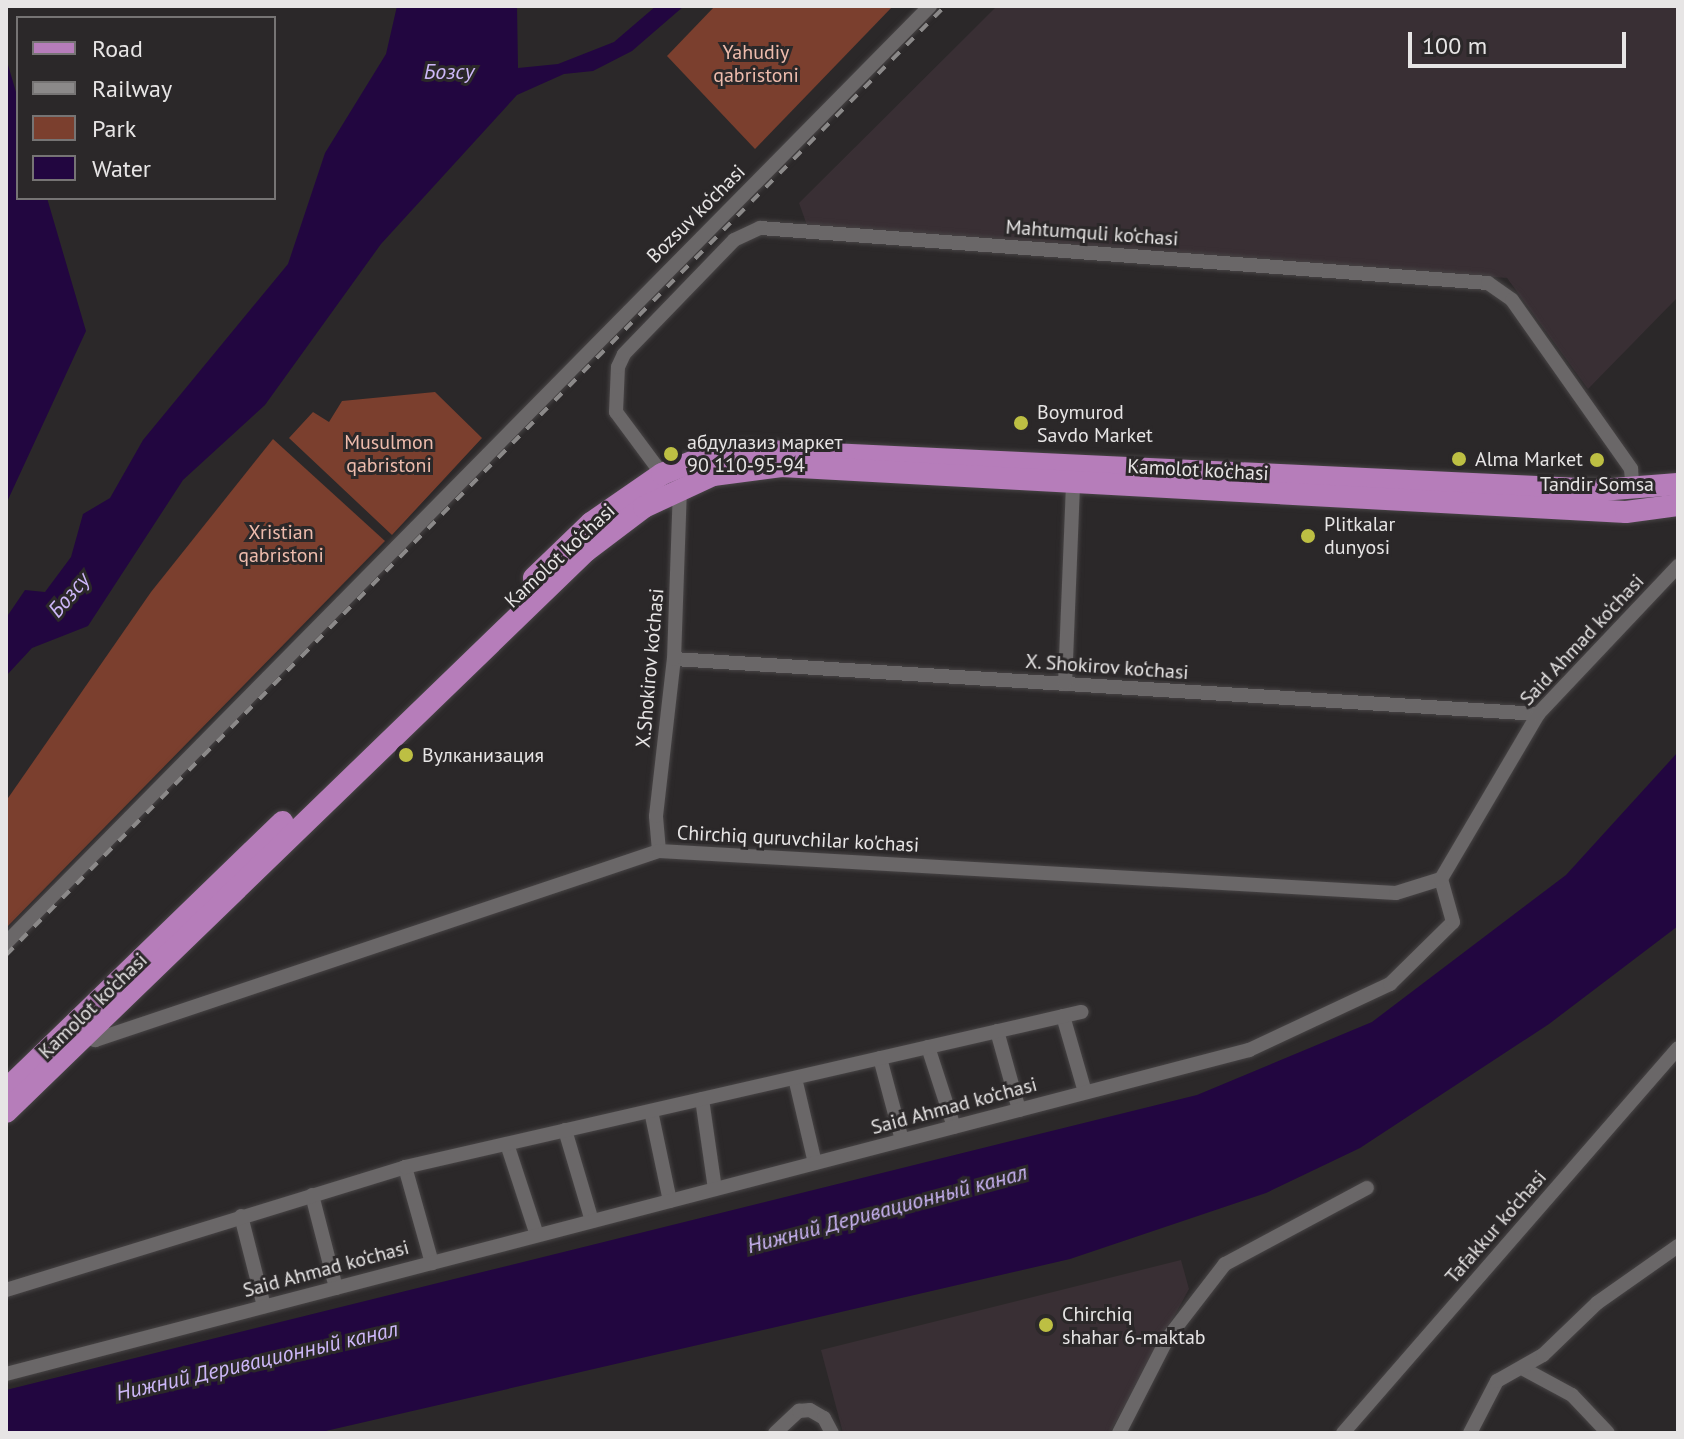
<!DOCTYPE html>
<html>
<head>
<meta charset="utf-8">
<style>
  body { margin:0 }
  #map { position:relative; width:1684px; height:1439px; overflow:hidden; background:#2b2829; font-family:"PT Sans",sans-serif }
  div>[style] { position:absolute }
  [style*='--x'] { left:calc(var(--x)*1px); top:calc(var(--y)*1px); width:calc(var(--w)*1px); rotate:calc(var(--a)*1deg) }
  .built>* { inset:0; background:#392f34 }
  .green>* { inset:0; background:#7b3f2e }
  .water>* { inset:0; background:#220640 }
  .roads { filter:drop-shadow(0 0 2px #474445) drop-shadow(0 0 2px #474445) }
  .minor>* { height:14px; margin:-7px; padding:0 7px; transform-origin:7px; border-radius:7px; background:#6a6768 }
  .primary>* { height:22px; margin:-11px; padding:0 11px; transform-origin:11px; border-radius:11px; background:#b67dba }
  .rail>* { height:4px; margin-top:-2px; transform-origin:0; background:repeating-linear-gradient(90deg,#8b8989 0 10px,transparent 0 20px) }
  .dots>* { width:22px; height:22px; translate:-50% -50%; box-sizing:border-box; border:4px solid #2b2829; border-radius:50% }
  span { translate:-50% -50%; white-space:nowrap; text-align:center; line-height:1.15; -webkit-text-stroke:6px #2b2829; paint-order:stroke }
  .park-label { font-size:20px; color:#eebcad }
  .street-label { font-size:20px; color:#e7e5e5 }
  .poi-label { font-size:20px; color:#e7e5e5 }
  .left { translate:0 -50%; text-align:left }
  .water-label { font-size:22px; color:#cdb7f8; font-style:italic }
  .frame { position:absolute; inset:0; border:8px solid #e7e5e5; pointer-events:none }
  .legend { position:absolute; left:16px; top:16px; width:260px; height:184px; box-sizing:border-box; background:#2b2829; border:2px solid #767474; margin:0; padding:10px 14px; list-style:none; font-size:24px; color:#e7e5e5 }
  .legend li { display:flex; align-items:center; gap:16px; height:40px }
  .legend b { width:40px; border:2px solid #767474 }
  .scale { position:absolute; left:1408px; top:32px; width:218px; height:36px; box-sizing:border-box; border:4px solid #e7e5e5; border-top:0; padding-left:10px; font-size:24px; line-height:28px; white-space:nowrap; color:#e7e5e5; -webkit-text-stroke:6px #2b2829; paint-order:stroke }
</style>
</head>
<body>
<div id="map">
  <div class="built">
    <div style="clip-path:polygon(997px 6px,1678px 6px,1678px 297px,1588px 389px,1507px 278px,808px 228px,799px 203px)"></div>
    <div style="clip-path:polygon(1181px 1260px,1189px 1289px,1110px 1433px,843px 1433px,821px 1350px)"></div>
  </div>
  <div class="green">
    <div style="clip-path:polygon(715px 6px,893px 6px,755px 149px,667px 56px)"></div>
    <div style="clip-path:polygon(435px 392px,482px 438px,392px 535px,289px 438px,313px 412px,329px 422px,342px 401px)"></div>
    <div style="clip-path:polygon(273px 439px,385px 541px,6px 928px,6px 801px,151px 592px)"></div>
  </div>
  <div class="water">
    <div style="clip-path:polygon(397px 6px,517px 6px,518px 68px,558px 64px,614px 42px,656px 6px,684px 6px,632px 51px,593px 71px,564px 74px,517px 95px,381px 244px,265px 405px,183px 480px,88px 626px,32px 648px,6px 676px,6px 618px,25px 590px,45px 592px,71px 557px,83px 514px,110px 498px,143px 440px,288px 264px,325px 153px,386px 54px)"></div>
    <div style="clip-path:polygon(6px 58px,18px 99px,18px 198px,47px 198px,86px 331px,6px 504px)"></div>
    <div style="clip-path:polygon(1678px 752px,1678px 926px,1549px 1024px,1360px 1148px,1266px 1193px,1070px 1259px,317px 1433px,6px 1433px,6px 1390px,1197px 1095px,1372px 1022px,1566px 875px)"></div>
  </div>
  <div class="roads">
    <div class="minor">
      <div style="--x:662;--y:474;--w:77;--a:-126.6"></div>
      <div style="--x:616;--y:412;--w:45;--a:-87.5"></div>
      <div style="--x:618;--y:367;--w:14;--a:-65"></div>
      <div style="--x:624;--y:354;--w:158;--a:-46"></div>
      <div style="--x:734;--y:240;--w:29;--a:-25"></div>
      <div style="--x:760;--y:228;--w:730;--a:4.32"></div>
      <div style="--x:1488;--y:283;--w:29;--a:35"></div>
      <div style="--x:1512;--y:300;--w:207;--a:54.8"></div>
      <div style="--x:1631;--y:469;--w:21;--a:85"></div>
      <div style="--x:674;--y:659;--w:866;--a:3.64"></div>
      <div style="--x:1065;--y:684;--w:203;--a:-87.7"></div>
      <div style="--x:659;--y:851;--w:35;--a:-95"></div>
      <div style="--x:656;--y:816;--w:158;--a:-83.5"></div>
      <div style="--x:674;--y:659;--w:171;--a:-88"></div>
      <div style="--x:6;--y:943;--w:1316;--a:-45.4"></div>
      <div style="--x:1063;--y:1016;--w:79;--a:73.9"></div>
      <div style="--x:997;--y:1031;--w:82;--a:74.4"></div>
      <div style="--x:84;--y:1036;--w:12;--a:20"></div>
      <div style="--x:95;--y:1040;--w:595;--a:-18.53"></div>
      <div style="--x:659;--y:851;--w:738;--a:3.26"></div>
      <div style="--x:1396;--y:893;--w:47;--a:-17.3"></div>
      <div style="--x:928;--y:1047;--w:84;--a:72"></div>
      <div style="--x:880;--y:1058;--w:85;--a:75"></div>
      <div style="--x:795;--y:1078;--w:87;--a:76.8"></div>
      <div style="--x:702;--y:1099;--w:91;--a:81.8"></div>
      <div style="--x:651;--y:1111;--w:92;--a:78.1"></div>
      <div style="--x:565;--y:1130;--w:95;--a:73.5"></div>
      <div style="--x:507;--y:1144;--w:96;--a:71.8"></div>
      <div style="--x:405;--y:1167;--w:100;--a:74.3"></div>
      <div style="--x:312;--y:1195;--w:96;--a:75.5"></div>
      <div style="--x:241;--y:1216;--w:93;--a:75.7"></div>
      <div style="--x:6;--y:1290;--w:418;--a:-17.1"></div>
      <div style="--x:405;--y:1167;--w:694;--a:-12.91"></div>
      <div style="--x:1522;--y:1368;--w:57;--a:28.4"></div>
      <div style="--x:1572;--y:1395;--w:52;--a:46.5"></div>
      <div style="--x:6;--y:1374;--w:1285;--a:-14.61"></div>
      <div style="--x:1249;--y:1050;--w:156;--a:-25.1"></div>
      <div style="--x:1390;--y:984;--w:88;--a:-44.5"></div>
      <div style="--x:1453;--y:922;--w:45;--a:-105.6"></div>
      <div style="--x:1441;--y:879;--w:191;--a:-59.5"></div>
      <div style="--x:1538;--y:714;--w:204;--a:-46.6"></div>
      <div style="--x:775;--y:1433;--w:33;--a:-43"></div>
      <div style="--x:799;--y:1411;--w:11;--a:-5"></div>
      <div style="--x:810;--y:1410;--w:16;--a:30"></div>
      <div style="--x:824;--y:1418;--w:17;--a:62"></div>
      <div style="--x:1119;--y:1433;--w:106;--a:-62.9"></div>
      <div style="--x:1167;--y:1339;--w:95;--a:-52.3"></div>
      <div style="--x:1225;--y:1264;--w:161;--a:-28.2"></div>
      <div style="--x:1343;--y:1433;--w:510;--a:-48.97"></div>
      <div style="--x:1470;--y:1433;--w:59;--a:-62.6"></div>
      <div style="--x:1497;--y:1381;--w:53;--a:-29.5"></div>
      <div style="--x:1543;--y:1355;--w:75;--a:-43.9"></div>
      <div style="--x:1597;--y:1303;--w:99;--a:-35.1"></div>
    </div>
    <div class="primary">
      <div style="--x:534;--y:578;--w:79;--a:-44"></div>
      <div style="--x:591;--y:523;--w:86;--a:-34.6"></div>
      <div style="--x:662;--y:474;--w:45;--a:-22"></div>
      <div style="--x:704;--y:457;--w:42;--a:-9.7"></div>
      <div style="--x:745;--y:450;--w:857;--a:2.68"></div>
      <div style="--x:1601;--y:490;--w:77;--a:-4.5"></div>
      <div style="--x:6;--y:1090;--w:385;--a:-44.1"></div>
      <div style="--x:6;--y:1112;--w:807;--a:-44.05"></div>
      <div style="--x:586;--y:551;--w:73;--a:-37.2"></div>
      <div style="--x:644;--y:507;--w:76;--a:-24.9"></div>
      <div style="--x:713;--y:475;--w:69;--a:-7.5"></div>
      <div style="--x:781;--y:466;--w:846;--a:3.12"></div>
      <div style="--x:1626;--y:512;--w:52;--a:-7.7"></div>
    </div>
  </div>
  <div class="rail">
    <div style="--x:6;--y:955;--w:1335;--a:-45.3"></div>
  </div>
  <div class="dots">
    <div style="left:1021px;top:423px;background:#bdbf43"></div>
    <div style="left:671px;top:454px;background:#bdbf43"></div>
    <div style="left:1459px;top:459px;background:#bdbf43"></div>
    <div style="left:1597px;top:460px;background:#bdbf43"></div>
    <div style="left:1308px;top:536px;background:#bdbf43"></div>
    <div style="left:406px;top:755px;background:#bdbf43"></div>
    <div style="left:1046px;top:1325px;background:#bdbf43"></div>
  </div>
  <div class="park-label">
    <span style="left:756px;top:64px">Yahudiy<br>qabristoni</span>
    <span style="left:389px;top:454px">Musulmon<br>qabristoni</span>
    <span style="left:281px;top:544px">Xristian<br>qabristoni</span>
  </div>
  <div class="street-label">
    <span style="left:696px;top:214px;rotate:-45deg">Bozsuv ko‘chasi</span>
    <span style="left:1092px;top:233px;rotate:4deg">Mahtumquli ko‘chasi</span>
    <span style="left:1198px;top:470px;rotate:3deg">Kamolot ko‘chasi</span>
    <span style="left:560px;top:556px;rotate:-43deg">Kamolot ko‘chasi</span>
    <span style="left:1582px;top:640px;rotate:-47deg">Said Ahmad ko‘chasi</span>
    <span style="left:1107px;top:667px;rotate:4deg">X. Shokirov ko‘chasi</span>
    <span style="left:650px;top:668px;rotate:-85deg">X.Shokirov ko‘chasi</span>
    <span style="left:798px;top:839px;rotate:3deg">Chirchiq quruvchilar ko'chasi</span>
    <span style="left:93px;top:1006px;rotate:-44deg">Kamolot ko‘chasi</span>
    <span style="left:954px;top:1106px;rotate:-15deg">Said Ahmad ko‘chasi</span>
    <span style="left:1496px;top:1227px;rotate:-49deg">Tafakkur ko‘chasi</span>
    <span style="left:326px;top:1269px;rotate:-15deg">Said Ahmad ko‘chasi</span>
  </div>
  <div class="poi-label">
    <span class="left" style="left:1037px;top:424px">Boymurod<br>Savdo Market</span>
    <span class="left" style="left:687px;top:454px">абдулазиз маркет<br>90 110-95-94</span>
    <span class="left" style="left:1475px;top:459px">Alma Market</span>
    <span style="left:1597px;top:484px">Tandir Somsa</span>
    <span class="left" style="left:1324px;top:536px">Plitkalar<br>dunyosi</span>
    <span class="left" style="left:422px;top:755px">Вулканизация</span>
    <span class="left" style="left:1062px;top:1326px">Chirchiq<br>shahar 6-maktab</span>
  </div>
  <div class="water-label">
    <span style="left:449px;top:72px">Бозсу</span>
    <span style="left:69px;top:595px;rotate:-50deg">Бозсу</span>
    <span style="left:887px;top:1209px;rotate:-15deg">Нижний Деривационный канал</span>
    <span style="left:257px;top:1361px;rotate:-13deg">Нижний Деривационный канал</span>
  </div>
  <div class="frame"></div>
  <ul class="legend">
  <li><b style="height:10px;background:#b67dba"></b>Road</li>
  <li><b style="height:10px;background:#8b8989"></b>Railway</li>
  <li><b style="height:22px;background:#7b3f2e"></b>Park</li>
  <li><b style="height:22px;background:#220640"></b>Water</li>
  </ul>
  <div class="scale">100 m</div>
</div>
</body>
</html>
